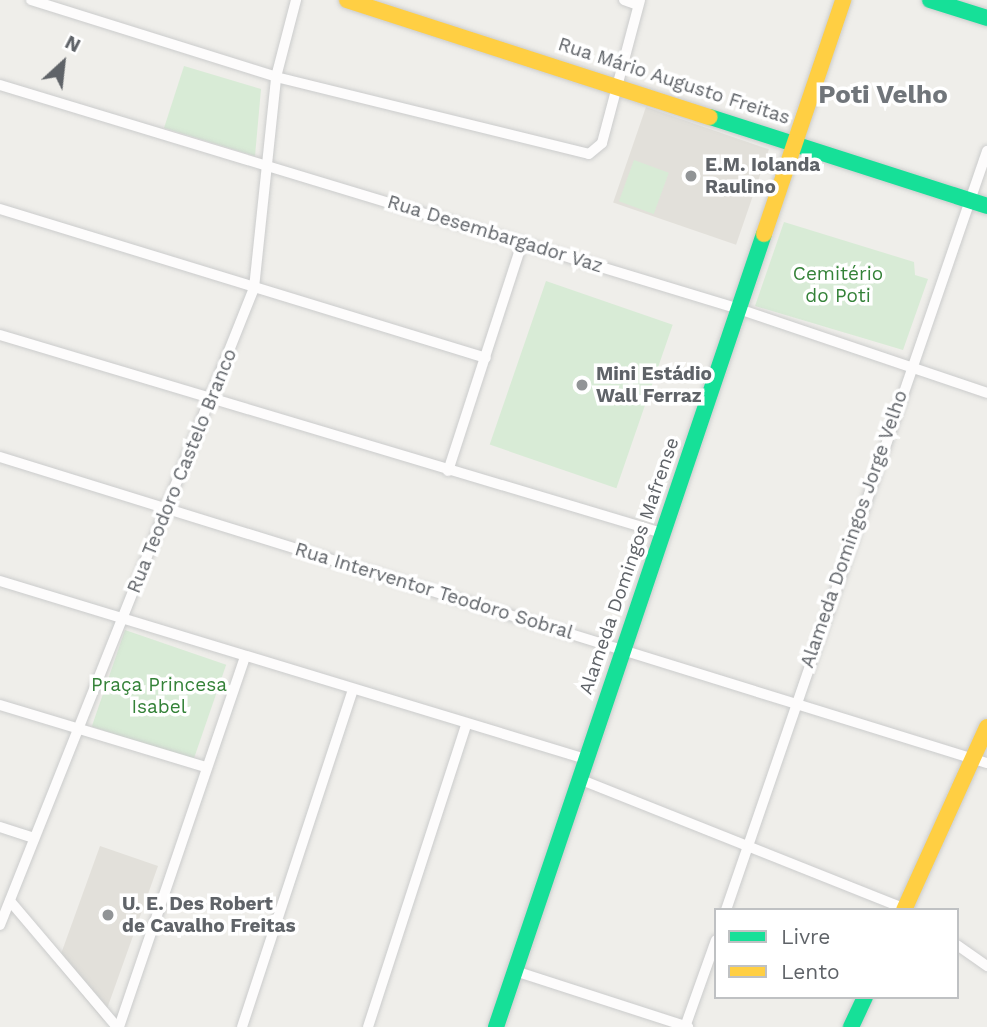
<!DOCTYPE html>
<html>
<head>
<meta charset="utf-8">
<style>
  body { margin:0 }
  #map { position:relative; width:987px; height:1027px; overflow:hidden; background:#efeeea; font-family:"Work Sans",sans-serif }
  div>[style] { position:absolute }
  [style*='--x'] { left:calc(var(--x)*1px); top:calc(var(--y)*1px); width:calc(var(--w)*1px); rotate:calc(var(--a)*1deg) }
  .education>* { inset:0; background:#e2e0da; transform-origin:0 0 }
  .green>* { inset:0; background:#d8ebd6; transform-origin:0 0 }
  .roads { filter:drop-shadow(0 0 2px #cbcccc) drop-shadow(0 0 2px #cbcccc) }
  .street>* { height:10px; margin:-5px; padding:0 5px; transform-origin:5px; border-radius:5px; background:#fdfcfc }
  .fast>* { height:16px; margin:-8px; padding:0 8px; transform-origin:8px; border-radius:8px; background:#16e098 }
  .slow>* { height:16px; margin:-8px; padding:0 8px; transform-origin:8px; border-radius:8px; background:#ffcf43 }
  .dots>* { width:19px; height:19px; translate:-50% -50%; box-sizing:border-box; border:4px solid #fff; border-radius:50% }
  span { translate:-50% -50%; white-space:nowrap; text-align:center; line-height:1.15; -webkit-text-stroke:7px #fff; paint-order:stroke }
  .street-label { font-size:19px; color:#5f6368 }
  .poi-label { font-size:19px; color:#5f6368; font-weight:700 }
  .left { translate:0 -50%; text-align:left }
  .park-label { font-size:19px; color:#348238 }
  .district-label { font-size:26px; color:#70757a; font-weight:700 }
  .legend { position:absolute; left:714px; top:908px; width:245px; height:91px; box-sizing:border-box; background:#fff; border:2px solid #bfc1c3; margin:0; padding:9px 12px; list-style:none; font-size:21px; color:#5f6368 }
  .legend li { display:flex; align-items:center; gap:14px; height:35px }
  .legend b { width:35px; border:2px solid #bfc1c3 }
  .north { position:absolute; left:28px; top:28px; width:70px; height:70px; -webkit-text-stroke:5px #fff; paint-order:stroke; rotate:27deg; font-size:19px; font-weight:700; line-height:28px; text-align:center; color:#5f6368 }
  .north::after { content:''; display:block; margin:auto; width:24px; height:32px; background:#5f6368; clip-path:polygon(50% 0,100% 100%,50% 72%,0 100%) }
</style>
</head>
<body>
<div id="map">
  <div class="education">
    <div style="left:646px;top:107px;width:130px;height:101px;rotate:19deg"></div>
    <div style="clip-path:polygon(100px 846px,158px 866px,103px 1020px,57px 965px)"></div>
  </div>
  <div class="green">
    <div style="clip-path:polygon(184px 66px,261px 89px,255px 156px,164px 128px)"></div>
    <div style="left:634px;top:160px;width:37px;height:44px;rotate:20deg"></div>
    <div style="clip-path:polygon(784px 222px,914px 262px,915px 275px,928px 279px,903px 350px,755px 306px)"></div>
    <div style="left:546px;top:281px;width:134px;height:173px;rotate:19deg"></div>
    <div style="left:125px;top:630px;width:107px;height:102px;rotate:19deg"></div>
  </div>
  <div class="roads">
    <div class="street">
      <div style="--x:31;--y:0;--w:257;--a:17.4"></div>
      <div style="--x:276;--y:77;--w:322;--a:13.8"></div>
      <div style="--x:589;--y:154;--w:17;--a:-40"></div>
      <div style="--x:602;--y:143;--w:148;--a:-75.1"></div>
      <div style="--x:624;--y:0;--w:15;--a:20"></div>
      <div style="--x:0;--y:85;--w:772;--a:16.86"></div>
      <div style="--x:739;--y:309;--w:262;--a:18.7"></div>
      <div style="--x:0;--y:209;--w:508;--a:17.04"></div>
      <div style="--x:0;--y:335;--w:691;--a:16.65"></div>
      <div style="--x:0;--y:457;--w:1033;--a:17.23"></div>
      <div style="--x:448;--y:471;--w:240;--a:-72"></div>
      <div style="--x:0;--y:581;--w:612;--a:16.9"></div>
      <div style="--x:0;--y:705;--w:215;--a:16.8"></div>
      <div style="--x:579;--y:779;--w:355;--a:21.7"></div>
      <div style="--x:0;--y:827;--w:36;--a:18"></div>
      <div style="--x:10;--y:901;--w:165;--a:49.7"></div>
      <div style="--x:726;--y:910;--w:803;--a:-71.02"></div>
      <div style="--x:0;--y:925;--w:686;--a:-68.26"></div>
      <div style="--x:254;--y:288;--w:212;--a:-84"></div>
      <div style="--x:276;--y:77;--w:80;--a:-75.4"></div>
      <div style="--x:957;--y:945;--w:37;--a:35"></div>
      <div style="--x:515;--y:971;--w:182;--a:17.9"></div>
      <div style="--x:119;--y:1027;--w:392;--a:-71.2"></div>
      <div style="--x:242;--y:1027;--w:355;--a:-71.8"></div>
      <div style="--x:368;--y:1027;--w:318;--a:-72"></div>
      <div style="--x:685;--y:1027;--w:92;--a:-70.4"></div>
    </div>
    <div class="fast">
      <div style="--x:930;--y:0;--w:60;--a:17.5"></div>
      <div style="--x:710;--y:117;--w:291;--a:17.8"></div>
      <div style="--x:496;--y:1027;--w:837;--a:-71.33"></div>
      <div style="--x:851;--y:1027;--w:33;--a:-65"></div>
    </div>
    <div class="slow">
      <div style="--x:347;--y:0;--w:381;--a:17.9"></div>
      <div style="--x:764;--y:234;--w:247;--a:-71.3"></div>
      <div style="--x:904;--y:910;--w:201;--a:-65.6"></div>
    </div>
  </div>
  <div class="dots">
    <div style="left:691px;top:176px;background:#919496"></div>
    <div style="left:582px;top:385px;background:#919496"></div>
    <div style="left:108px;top:915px;background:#919496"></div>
  </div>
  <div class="street-label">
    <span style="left:674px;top:81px;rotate:18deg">Rua Mário Augusto Freitas</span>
    <span style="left:495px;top:234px;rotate:17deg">Rua Desembargador Vaz</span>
    <span style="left:182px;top:471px;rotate:-68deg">Rua Teodoro Castelo Branco</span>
    <span style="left:854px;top:529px;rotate:-71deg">Alameda Domingos Jorge Velho</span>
    <span style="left:629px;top:566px;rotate:-71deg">Alameda Domingos Mafrense</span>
    <span style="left:434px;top:591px;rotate:17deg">Rua Interventor Teodoro Sobral</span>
  </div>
  <div class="poi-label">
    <span class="left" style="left:705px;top:176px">E.M. Iolanda<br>Raulino</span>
    <span class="left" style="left:596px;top:385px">Mini Estádio<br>Wall Ferraz</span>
    <span class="left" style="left:122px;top:915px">U. E. Des Robert<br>de Cavalho Freitas</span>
  </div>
  <div class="park-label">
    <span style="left:838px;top:285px">Cemitério<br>do Poti</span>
    <span style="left:159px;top:696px">Praça Princesa<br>Isabel</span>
  </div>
  <div class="district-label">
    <span style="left:883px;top:95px">Poti Velho</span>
  </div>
  <ul class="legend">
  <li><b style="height:9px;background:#16e098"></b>Livre</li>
  <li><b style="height:9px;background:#ffcf43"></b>Lento</li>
  </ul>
  <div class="north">N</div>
</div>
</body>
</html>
